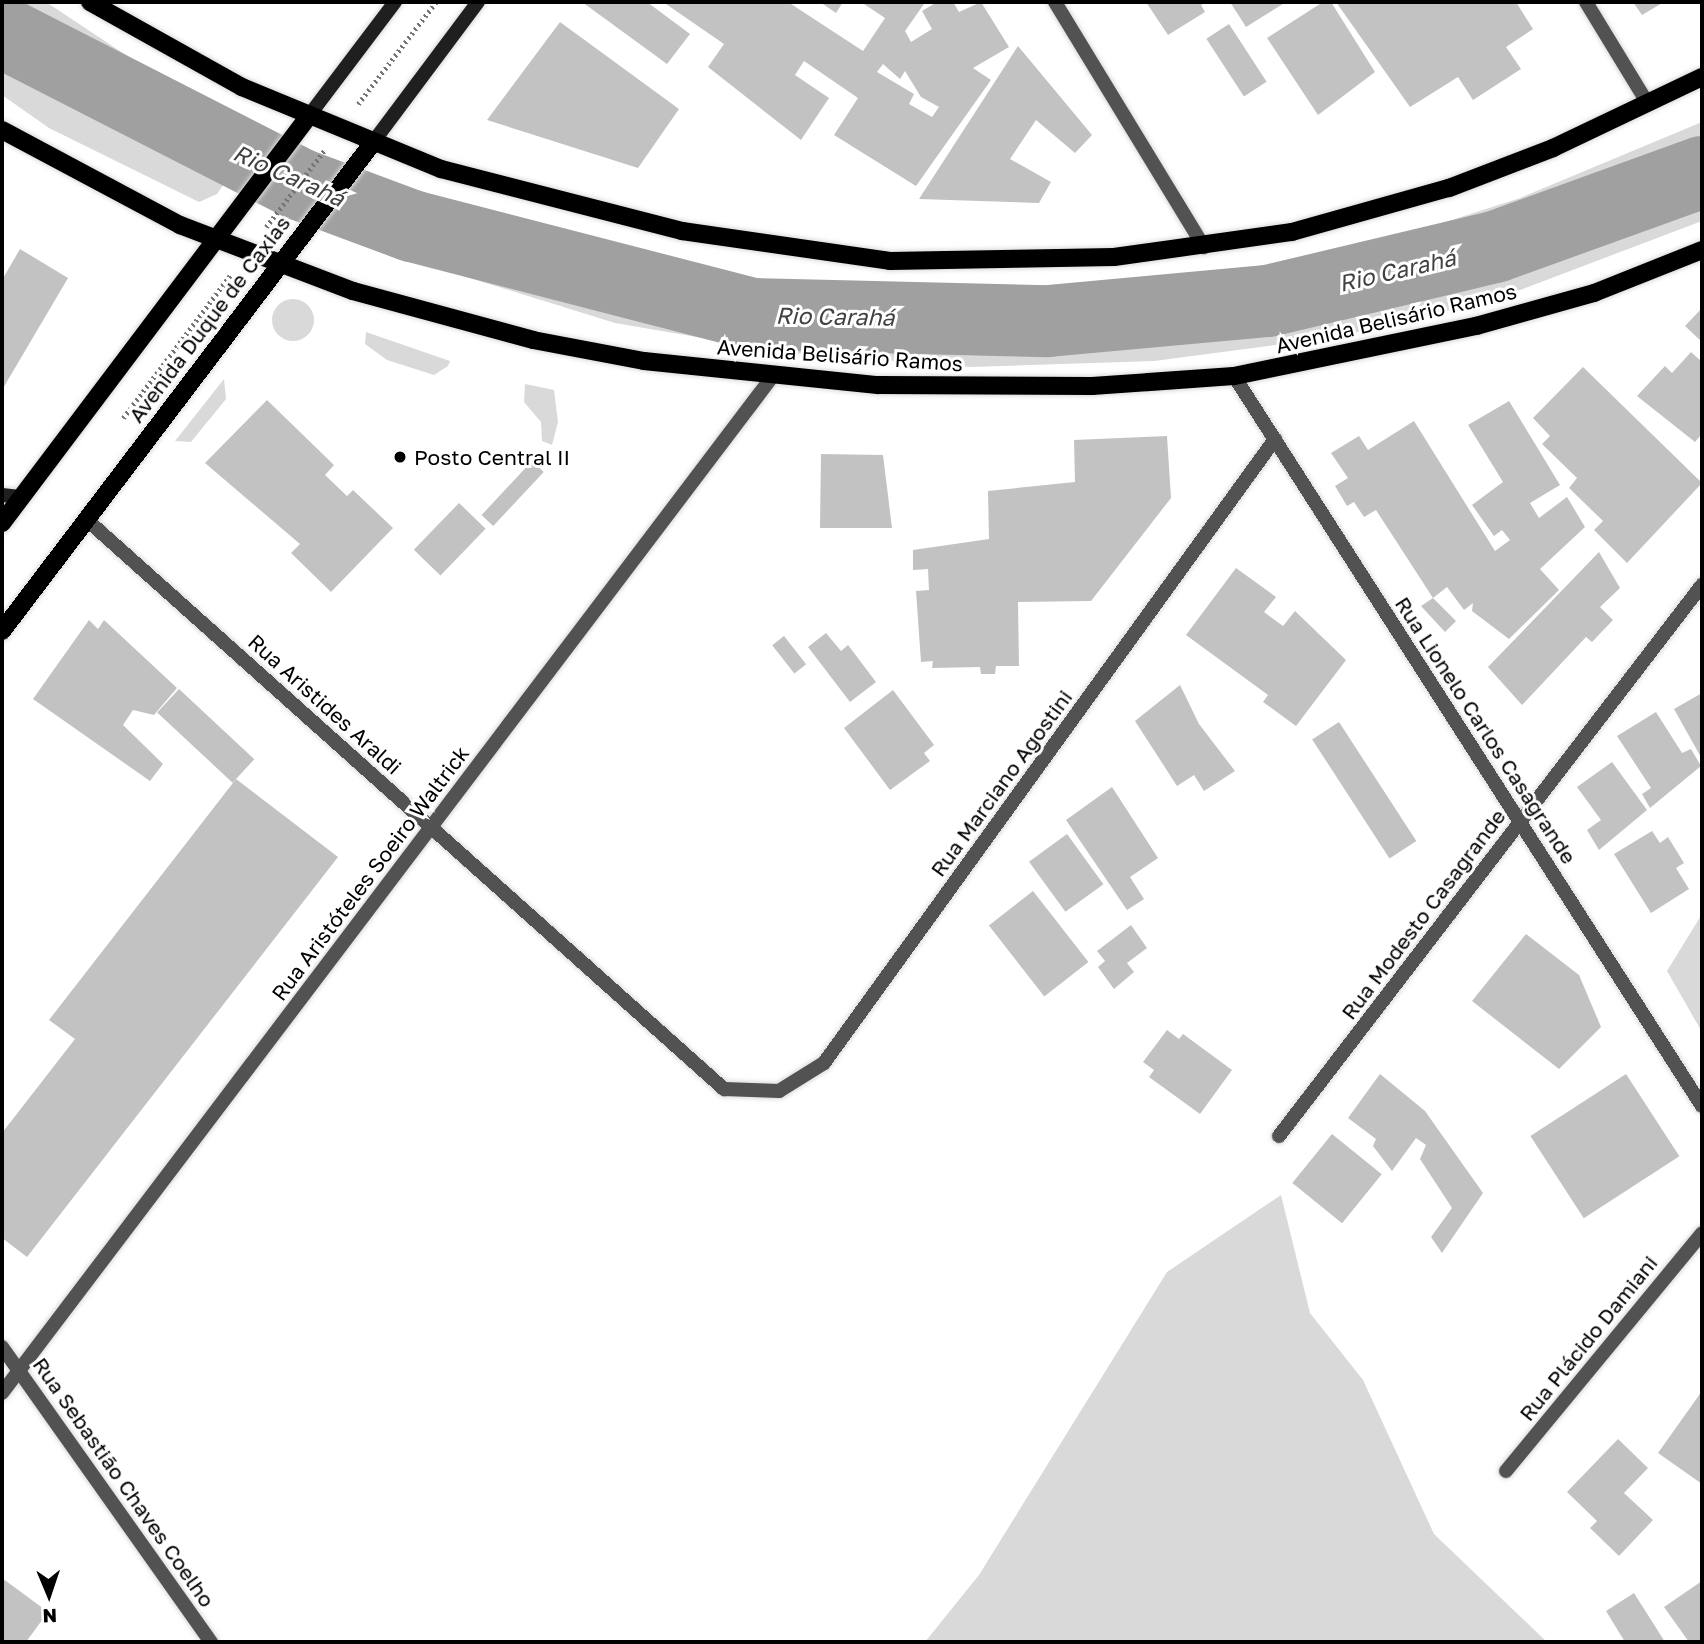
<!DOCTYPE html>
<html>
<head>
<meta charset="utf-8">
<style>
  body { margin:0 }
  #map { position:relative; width:1704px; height:1644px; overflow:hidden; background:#fff; font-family:"Golos Text",sans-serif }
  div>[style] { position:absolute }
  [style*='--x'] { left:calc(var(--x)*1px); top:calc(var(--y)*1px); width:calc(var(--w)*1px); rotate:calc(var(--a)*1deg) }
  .green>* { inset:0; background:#d9d9d9 }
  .round { border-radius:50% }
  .river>* { height:72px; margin:-36px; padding:0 36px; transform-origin:36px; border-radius:36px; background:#a0a0a0 }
  .building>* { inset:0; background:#c2c2c2; transform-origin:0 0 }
  .path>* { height:4.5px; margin-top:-2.25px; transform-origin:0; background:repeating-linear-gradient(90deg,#747474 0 2px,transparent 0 5.5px) }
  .roads { filter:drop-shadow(0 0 2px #dbdbdb) drop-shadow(0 0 2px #dbdbdb) }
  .minor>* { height:14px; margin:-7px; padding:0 7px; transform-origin:7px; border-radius:7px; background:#525252 }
  .secondary>* { height:14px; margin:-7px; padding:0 7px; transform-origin:7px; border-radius:7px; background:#1f1f1f }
  .primary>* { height:18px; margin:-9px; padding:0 9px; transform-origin:9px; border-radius:9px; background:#000 }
  .dots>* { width:19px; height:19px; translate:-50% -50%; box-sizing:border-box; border:4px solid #fff; border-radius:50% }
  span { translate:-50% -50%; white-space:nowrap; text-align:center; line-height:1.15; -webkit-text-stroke:6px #fff; paint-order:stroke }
  .street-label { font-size:21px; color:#000 }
  .poi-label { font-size:21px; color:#000 }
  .left { translate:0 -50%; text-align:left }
  .water-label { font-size:23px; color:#414141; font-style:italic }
  .frame { position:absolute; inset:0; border:4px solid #000; pointer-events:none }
  .north { position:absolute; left:14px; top:1560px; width:70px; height:70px; -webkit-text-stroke:5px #fff; paint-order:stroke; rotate:178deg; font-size:19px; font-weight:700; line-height:28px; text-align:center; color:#000 }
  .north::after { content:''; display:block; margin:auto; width:24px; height:32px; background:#000; clip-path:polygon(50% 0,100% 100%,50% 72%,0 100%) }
</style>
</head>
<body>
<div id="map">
  <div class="green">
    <div style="clip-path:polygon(2px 2px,46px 2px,239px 130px,242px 157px,217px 194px,199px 202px,49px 128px,2px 95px)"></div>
    <div style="clip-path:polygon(1702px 122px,1702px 221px,1520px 290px,1425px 317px,1336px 337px,1154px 361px,971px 367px,791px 353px,615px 323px,360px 244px,408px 187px,585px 244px,767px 280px,952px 294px,1138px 287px,1321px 257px,1421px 230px,1520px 198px)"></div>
    <div class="round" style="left:272px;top:299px;width:42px;height:42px"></div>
    <div style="clip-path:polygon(366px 332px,450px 361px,448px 366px,434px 375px,387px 360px,365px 344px)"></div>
    <div style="clip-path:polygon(224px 379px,226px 399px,191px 442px,175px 441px)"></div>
    <div style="clip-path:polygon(525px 384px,554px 390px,558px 422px,552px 445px,542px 441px,541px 422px,524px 402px)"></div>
    <div style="clip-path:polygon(1702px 914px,1702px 1032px,1667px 971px)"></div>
    <div style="clip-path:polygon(1281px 1195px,1310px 1313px,1363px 1380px,1434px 1534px,1547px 1642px,925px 1642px,979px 1575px,1167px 1272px)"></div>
  </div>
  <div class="river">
    <div style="--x:2;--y:32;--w:334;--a:27.1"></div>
    <div style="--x:299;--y:184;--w:121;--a:20.4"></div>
    <div style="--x:412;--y:226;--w:352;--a:14.5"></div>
    <div style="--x:753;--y:314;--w:295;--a:1.4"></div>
    <div style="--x:1048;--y:321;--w:221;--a:-5.2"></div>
    <div style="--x:1268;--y:301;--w:233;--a:-13.4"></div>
    <div style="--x:1495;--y:247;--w:220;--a:-19.9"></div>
  </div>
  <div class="building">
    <div style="clip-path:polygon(582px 2px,647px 2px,690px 34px,667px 64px)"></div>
    <div style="clip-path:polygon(evenodd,663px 2px,788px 2px,863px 51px,885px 18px,861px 2px,924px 4px,905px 31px,911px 42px,932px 29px,922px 11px,937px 2px,953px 2px,959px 12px,981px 2px,1009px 47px,973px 68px,991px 80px,916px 186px,834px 135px,858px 98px,804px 61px,795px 75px,829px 98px,801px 140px,708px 67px,724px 44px,663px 2px,883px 64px,900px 79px,905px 71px,921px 97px,939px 107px,932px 117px,909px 104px,914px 94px,877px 72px,883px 64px)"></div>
    <div style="clip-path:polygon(820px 2px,843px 2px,836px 13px)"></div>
    <div style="clip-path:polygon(1146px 2px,1207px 2px,1201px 5px,1205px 12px,1168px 35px)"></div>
    <div style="clip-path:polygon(1230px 2px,1286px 2px,1246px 27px)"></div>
    <div style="clip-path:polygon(1323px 2px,1331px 2px,1375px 72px,1318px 115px,1267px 38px)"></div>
    <div style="clip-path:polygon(1336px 2px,1516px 2px,1533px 29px,1506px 47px,1521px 69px,1473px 100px,1458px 77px,1410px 107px)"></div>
    <div style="clip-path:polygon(1633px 2px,1664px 2px,1642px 15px)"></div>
    <div style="clip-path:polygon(560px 22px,679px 109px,638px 168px,487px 120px)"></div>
    <div style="left:1229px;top:24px;width:69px;height:27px;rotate:57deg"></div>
    <div style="clip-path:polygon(1018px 46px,1092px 135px,1075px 153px,1036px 120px,1010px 159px,1051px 182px,1039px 203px,919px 199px)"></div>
    <div style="clip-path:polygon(20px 249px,68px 278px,2px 390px,2px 280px)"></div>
    <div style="clip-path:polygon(1702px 308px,1702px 342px,1685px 326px)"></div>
    <div style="clip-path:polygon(1691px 352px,1702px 362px,1702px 434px,1695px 442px,1637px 396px,1665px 366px,1672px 373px)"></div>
    <div style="clip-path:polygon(1583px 367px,1702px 483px,1627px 563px,1594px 530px,1603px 521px,1569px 488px,1577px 478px,1542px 444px,1550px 436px,1533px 418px)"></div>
    <div style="clip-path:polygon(267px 400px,334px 465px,325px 475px,347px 496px,353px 490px,393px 528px,331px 592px,291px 553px,300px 544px,205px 463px)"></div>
    <div style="clip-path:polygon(1509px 401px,1560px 485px,1530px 503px,1539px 518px,1567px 497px,1585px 527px,1540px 569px,1559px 590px,1509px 639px,1472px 611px,1473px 603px,1464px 610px,1447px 587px,1433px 598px,1376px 510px,1364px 517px,1354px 502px,1347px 506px,1335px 486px,1348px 478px,1331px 453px,1359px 436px,1368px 450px,1414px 421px,1495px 551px,1510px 540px,1502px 530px,1494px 536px,1472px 505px,1503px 482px,1468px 425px)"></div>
    <div style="clip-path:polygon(1167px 436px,1171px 498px,1091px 601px,1018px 602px,1019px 666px,996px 666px,995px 674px,981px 674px,980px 667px,932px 668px,933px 661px,921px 662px,916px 591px,929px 590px,928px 569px,913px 570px,913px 550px,989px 539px,988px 491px,1075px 482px,1074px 440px)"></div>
    <div style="clip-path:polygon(821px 454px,883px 455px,892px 528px,820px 528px)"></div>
    <div style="left:532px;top:461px;width:16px;height:74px;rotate:43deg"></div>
    <div style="left:459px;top:503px;width:37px;height:65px;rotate:44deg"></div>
    <div style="clip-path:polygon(1599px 552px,1620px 588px,1600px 607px,1613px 620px,1592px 642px,1586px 637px,1522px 705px,1488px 667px)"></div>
    <div style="clip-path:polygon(1236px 568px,1276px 597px,1264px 612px,1283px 626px,1295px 611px,1346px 660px,1296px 726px,1263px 702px,1268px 695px,1186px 635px)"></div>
    <div style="clip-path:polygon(1433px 598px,1456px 621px,1445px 632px,1421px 606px)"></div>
    <div style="clip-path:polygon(89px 620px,98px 629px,104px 620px,177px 688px,154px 715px,133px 710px,123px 725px,163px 764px,150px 781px,33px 699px)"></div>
    <div style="clip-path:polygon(826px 633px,841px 651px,848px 645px,876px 682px,850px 702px,808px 647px)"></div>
    <div style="left:784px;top:636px;width:36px;height:15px;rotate:52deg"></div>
    <div style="clip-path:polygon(1180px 685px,1199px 724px,1235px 771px,1204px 791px,1194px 775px,1177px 786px,1135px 721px)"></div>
    <div style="left:179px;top:689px;width:103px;height:32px;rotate:43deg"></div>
    <div style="clip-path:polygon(893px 690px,934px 745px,924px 753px,930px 761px,890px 790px,844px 728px)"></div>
    <div style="clip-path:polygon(1702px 693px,1702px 759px,1674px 709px)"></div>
    <div style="clip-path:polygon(1656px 712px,1682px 753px,1691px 749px,1701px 766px,1650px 808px,1642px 794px,1651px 788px,1617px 736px)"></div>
    <div style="left:1339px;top:722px;width:142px;height:32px;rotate:57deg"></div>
    <div style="clip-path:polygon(1612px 762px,1647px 810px,1599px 850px,1587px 830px,1601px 820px,1577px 787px)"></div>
    <div style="clip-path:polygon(236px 779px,338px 857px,27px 1257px,2px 1238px,2px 1133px,75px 1039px,49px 1020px)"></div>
    <div style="clip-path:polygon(1112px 787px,1158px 858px,1130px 877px,1144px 899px,1127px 910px,1066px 820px)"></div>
    <div style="clip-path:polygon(1652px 831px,1660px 843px,1668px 837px,1684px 863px,1676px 868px,1689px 889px,1651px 913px,1614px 854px)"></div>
    <div style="left:1067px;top:834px;width:62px;height:47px;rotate:54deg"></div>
    <div style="left:1033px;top:891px;width:90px;height:56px;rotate:52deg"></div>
    <div style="clip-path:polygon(1131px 925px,1147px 948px,1127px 963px,1134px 972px,1114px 989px,1098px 967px,1105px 961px,1097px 951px)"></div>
    <div style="clip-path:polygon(1526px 934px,1579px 975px,1601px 1027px,1559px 1069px,1472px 1001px)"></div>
    <div style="clip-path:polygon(1167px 1030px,1179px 1039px,1183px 1034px,1232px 1070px,1200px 1114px,1149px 1077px,1154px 1070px,1143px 1062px)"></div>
    <div style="clip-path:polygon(1380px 1074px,1425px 1111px,1483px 1193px,1442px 1253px,1431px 1237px,1452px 1208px,1420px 1159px,1426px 1145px,1416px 1138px,1392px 1171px,1373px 1146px,1376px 1139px,1348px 1118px)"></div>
    <div style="left:1626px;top:1074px;width:98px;height:114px;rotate:57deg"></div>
    <div style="left:1332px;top:1134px;width:64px;height:63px;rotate:39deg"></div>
    <div style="clip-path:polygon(1702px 1391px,1702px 1484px,1658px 1453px)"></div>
    <div style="clip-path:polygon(1618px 1439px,1648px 1468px,1624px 1493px,1653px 1520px,1619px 1556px,1590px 1528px,1597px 1521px,1567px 1492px)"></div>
    <div style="clip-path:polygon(2px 1578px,48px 1612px,26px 1642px,2px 1642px)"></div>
    <div style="clip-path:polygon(1702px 1581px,1702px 1642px,1689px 1642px,1664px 1607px)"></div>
    <div style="clip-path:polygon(1634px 1593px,1665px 1642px,1625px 1642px,1606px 1611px)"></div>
  </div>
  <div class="path">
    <div style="--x:358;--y:104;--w:128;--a:-52.6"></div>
    <div style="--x:266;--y:227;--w:96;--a:-52.7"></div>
    <div style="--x:123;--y:418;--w:180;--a:-53.1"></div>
  </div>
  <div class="roads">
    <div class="minor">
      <div style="--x:1055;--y:2;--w:287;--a:58.7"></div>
      <div style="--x:1586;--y:2;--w:119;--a:58.7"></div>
      <div style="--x:1234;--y:376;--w:867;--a:57.34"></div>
      <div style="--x:86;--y:519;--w:856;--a:41.78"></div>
      <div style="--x:724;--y:1089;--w:55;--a:2.1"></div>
      <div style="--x:779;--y:1091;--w:53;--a:-31.9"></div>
      <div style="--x:824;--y:1063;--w:770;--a:-54.14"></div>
      <div style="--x:1279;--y:1136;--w:695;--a:-52.49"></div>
      <div style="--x:2;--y:1347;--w:362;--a:54.7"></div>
      <div style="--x:2;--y:1393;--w:1275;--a:-52.84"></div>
      <div style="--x:1506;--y:1471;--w:308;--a:-50.5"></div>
    </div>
    <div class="secondary">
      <div style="--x:308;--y:117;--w:144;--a:-52.9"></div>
      <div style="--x:371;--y:145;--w:179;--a:-53.2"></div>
      <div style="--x:2;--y:495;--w:20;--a:6"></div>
    </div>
    <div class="primary">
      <div style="--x:90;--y:2;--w:174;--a:29.2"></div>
      <div style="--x:242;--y:87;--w:215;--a:22.4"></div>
      <div style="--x:441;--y:169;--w:249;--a:14.4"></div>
      <div style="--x:682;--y:231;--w:210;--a:8.2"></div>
      <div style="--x:890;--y:261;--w:224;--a:-1"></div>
      <div style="--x:1114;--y:257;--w:180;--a:-8"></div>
      <div style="--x:1292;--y:232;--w:163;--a:-15.7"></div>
      <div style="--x:1449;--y:188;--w:111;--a:-21"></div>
      <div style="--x:1553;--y:148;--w:165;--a:-25.5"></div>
      <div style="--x:2;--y:130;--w:202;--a:28.1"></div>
      <div style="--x:180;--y:225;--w:185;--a:20.9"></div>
      <div style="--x:353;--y:291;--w:187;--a:15.2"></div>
      <div style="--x:533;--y:340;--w:113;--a:10.7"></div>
      <div style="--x:644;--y:361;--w:235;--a:5.9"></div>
      <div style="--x:878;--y:385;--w:214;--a:0.3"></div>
      <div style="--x:1092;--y:386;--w:142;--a:-4"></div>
      <div style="--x:1234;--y:376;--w:247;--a:-11.7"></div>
      <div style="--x:1476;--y:326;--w:123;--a:-15.6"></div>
      <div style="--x:1594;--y:293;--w:116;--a:-21.7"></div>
      <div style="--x:2;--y:523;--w:508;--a:-52.99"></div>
      <div style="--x:2;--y:631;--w:610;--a:-52.79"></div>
    </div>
  </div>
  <div class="dots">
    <div style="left:400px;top:457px;background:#000"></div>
  </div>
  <div class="street-label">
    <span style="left:1396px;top:318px;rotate:-13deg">Avenida Belisário Ramos</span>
    <span style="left:209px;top:319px;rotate:-53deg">Avenida Duque de Caxias</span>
    <span style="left:840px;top:355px;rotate:4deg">Avenida Belisário Ramos</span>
    <span style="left:325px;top:704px;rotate:42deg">Rua Aristides Araldi</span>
    <span style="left:1486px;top:730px;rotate:57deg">Rua Lionelo Carlos Casagrande</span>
    <span style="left:1001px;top:783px;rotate:-54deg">Rua Marciano Agostini</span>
    <span style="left:370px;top:873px;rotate:-53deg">Rua Aristóteles Soeiro Waltrick</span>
    <span style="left:1423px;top:914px;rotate:-53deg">Rua Modesto Casagrande</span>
    <span style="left:1588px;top:1338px;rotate:-51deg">Rua Plácido Damiani</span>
    <span style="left:124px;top:1482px;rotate:55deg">Rua Sebastião Chaves Coelho</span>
  </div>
  <div class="poi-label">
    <span class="left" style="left:414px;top:457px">Posto Central II</span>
  </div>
  <div class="water-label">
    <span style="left:289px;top:175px;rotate:24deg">Rio Carahá</span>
    <span style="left:1397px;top:270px;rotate:-13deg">Rio Carahá</span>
    <span style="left:835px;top:316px;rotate:1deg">Rio Carahá</span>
  </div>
  <div class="frame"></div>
  <div class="north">N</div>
</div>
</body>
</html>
